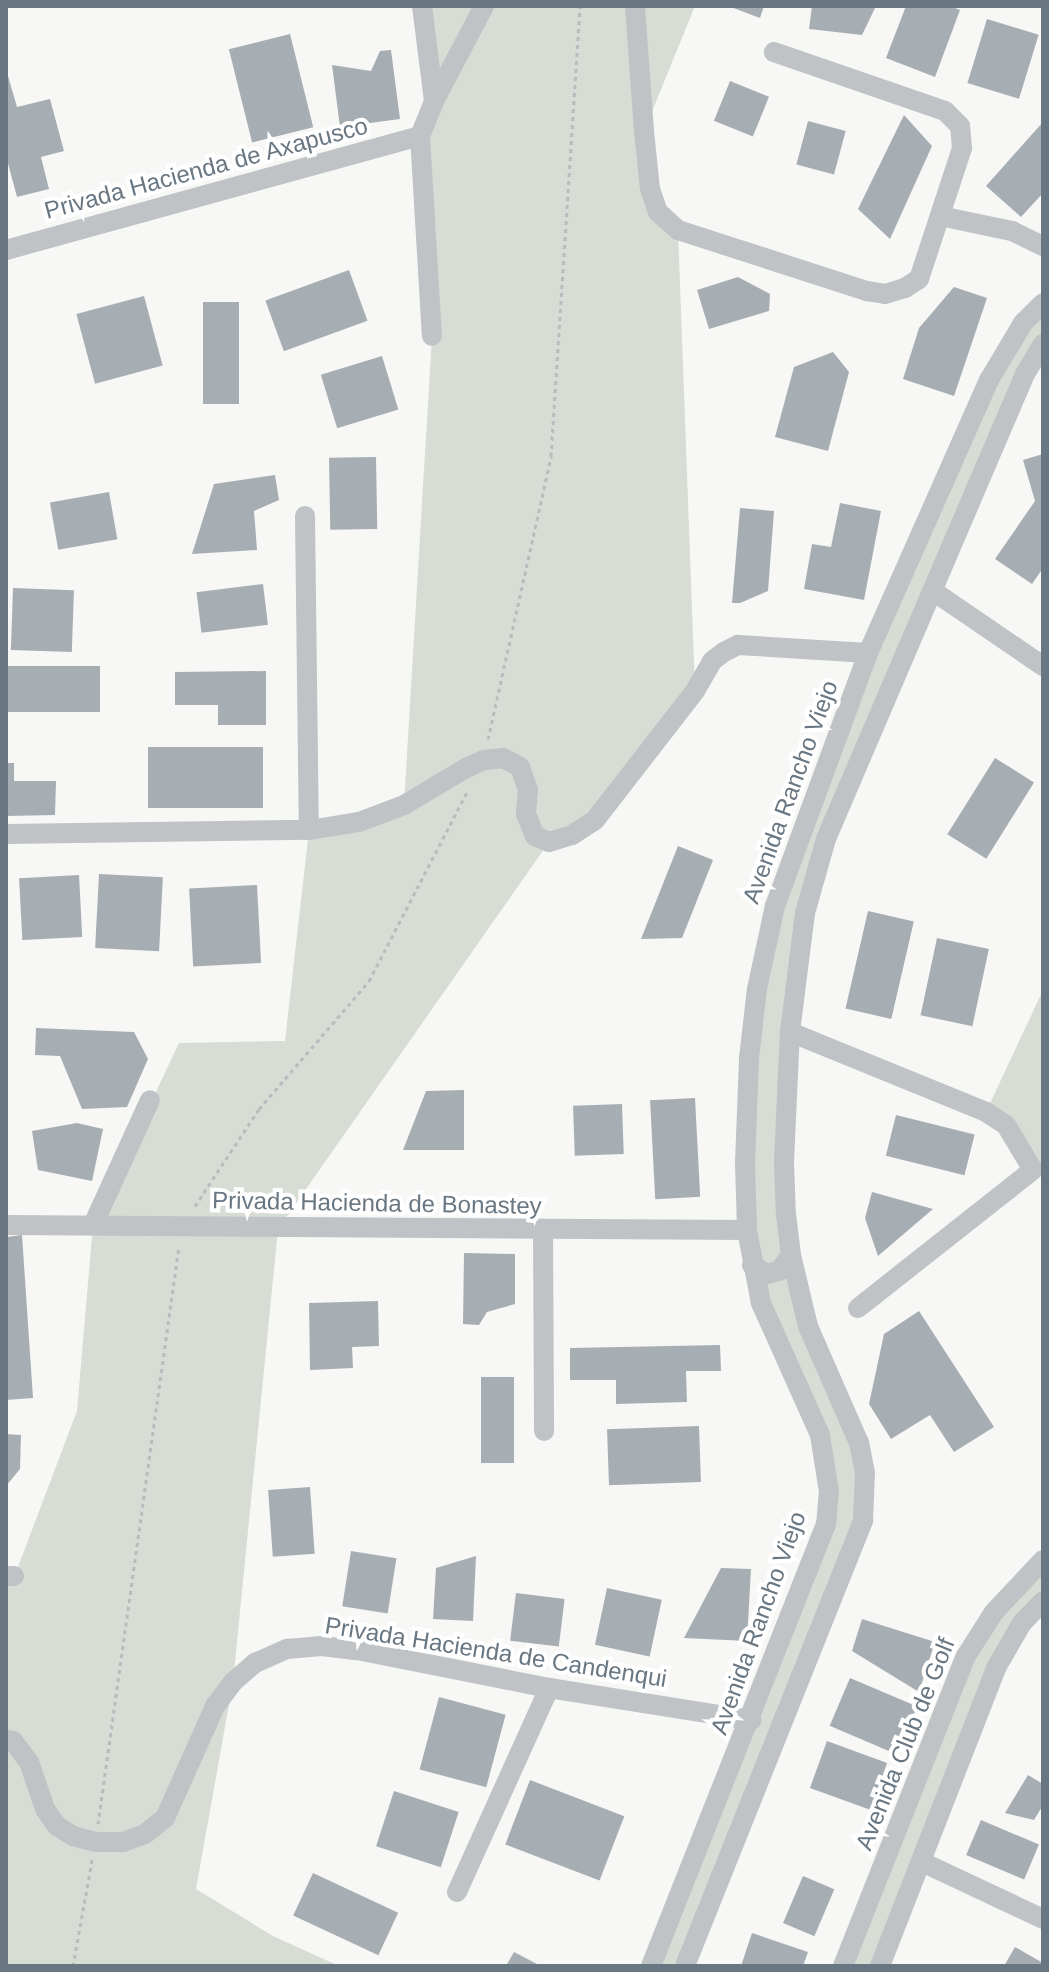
<!DOCTYPE html>
<html>
<head>
<meta charset="utf-8">
<style>
  body { margin:0 }
  #map { position:relative; width:1049px; height:1972px; overflow:hidden; background:#f7f7f5; font-family:Arial,sans-serif }
  div>[style] { position:absolute }
  [style*='--x'] { left:calc(var(--x)*1px); top:calc(var(--y)*1px); width:calc(var(--w)*1px); rotate:calc(var(--a)*1deg) }
  .green>* { inset:0; background:#d7dcd4 }
  .building>* { inset:0; background:#a7aeb3; transform-origin:0 0 }
  .path>* { height:3px; margin-top:-1.5px; transform-origin:0; background:repeating-linear-gradient(90deg,#b9bcbe 0 4px,transparent 0 8px) }
  .minor>* { height:20px; margin:-10px; padding:0 10px; transform-origin:10px; border-radius:10px; background:#bfc3c6 }
  span { translate:-50% -50%; white-space:nowrap; text-align:center; line-height:1.15; -webkit-text-stroke:8px #fff; paint-order:stroke }
  .street-label { font-size:24px; color:#697783 }
  .frame { position:absolute; inset:0; border:8px solid #697783; pointer-events:none }
</style>
</head>
<body>
<div id="map">
  <div class="green">
    <div style="clip-path:polygon(422px 6px,695px 6px,644px 131px,650px 189px,678px 230px,695px 691px,595px 820px,549px 842px,278px 1229px,233px 1682px,196px 1889px,273px 1936px,339px 1966px,6px 1966px,6px 1576px,15px 1575px,77px 1411px,93px 1225px,179px 1043px,285px 1041px,309px 830px,404px 805px,432px 336px,420px 136px,434px 101px)"></div>
    <div style="clip-path:polygon(1043px 303px,1043px 344px,826px 839px,790px 1033px,791px 1255px,859px 1443px,863px 1520px,687px 1966px,651px 1966px,827px 1525px,827px 1466px,761px 1303px,745px 1163px,775px 906px,989px 380px)"></div>
    <div style="clip-path:polygon(1043px 990px,1043px 1162px,1033px 1170px,986px 1112px)"></div>
    <div style="clip-path:polygon(1043px 1560px,1043px 1601px,1022px 1623px,880px 1966px,843px 1966px,966px 1656px)"></div>
  </div>
  <div class="building">
    <div style="clip-path:polygon(728px 6px,764px 6px,760px 18px)"></div>
    <div style="clip-path:polygon(812px 6px,876px 6px,862px 35px,809px 29px)"></div>
    <div style="clip-path:polygon(906px 6px,950px 6px,960px 10px,935px 77px,886px 58px)"></div>
    <div style="left:987px;top:19px;width:54px;height:67px;rotate:17deg"></div>
    <div style="left:290px;top:34px;width:96px;height:63px;rotate:76deg"></div>
    <div style="clip-path:polygon(391px 50px,400px 119px,340px 127px,332px 65px,371px 71px,380px 51px)"></div>
    <div style="clip-path:polygon(6px 69px,17px 107px,50px 99px,64px 151px,41px 157px,49px 189px,17px 197px,6px 156px)"></div>
    <div style="left:730px;top:81px;width:42px;height:43px;rotate:22deg"></div>
    <div style="clip-path:polygon(904px 115px,932px 146px,890px 239px,858px 209px)"></div>
    <div style="left:808px;top:121px;width:39px;height:45px;rotate:15deg"></div>
    <div style="clip-path:polygon(1043px 122px,1043px 193px,1021px 217px,986px 186px)"></div>
    <div style="left:349px;top:270px;width:54px;height:89px;rotate:70deg"></div>
    <div style="clip-path:polygon(738px 277px,770px 294px,769px 311px,709px 329px,697px 290px)"></div>
    <div style="clip-path:polygon(954px 287px,987px 298px,954px 396px,903px 379px,919px 328px)"></div>
    <div style="left:144px;top:296px;width:72px;height:70px;rotate:75deg"></div>
    <div style="left:203px;top:302px;width:36px;height:102px"></div>
    <div style="clip-path:polygon(833px 352px,849px 372px,828px 451px,775px 437px,794px 367px)"></div>
    <div style="left:382px;top:356px;width:56px;height:64px;rotate:73deg"></div>
    <div style="clip-path:polygon(1043px 454px,1043px 568px,1032px 584px,995px 559px,1035px 501px,1023px 460px)"></div>
    <div style="left:376px;top:457px;width:72px;height:47px;rotate:89deg"></div>
    <div style="clip-path:polygon(275px 475px,279px 500px,254px 511px,257px 550px,192px 554px,214px 484px)"></div>
    <div style="left:109px;top:492px;width:48px;height:60px;rotate:80deg"></div>
    <div style="clip-path:polygon(840px 503px,881px 511px,864px 600px,804px 589px,812px 544px,831px 547px)"></div>
    <div style="clip-path:polygon(740px 508px,774px 511px,768px 591px,740px 603px,732px 603px)"></div>
    <div style="left:263px;top:584px;width:41px;height:67px;rotate:83deg"></div>
    <div style="left:13px;top:588px;width:61px;height:62px;rotate:2deg"></div>
    <div style="left:6px;top:666px;width:94px;height:46px"></div>
    <div style="clip-path:polygon(266px 671px,266px 725px,218px 725px,218px 705px,175px 705px,175px 672px)"></div>
    <div style="left:263px;top:747px;width:61px;height:115px;rotate:90deg"></div>
    <div style="left:995px;top:758px;width:46px;height:90px;rotate:32deg"></div>
    <div style="clip-path:polygon(6px 763px,14px 763px,14px 781px,56px 781px,55px 815px,6px 816px)"></div>
    <div style="clip-path:polygon(678px 846px,713px 860px,682px 938px,641px 939px)"></div>
    <div style="left:99px;top:874px;width:64px;height:74px;rotate:3deg"></div>
    <div style="left:79px;top:875px;width:62px;height:60px;rotate:87deg"></div>
    <div style="left:257px;top:885px;width:78px;height:68px;rotate:87deg"></div>
    <div style="left:868px;top:911px;width:47px;height:100px;rotate:13deg"></div>
    <div style="left:937px;top:938px;width:53px;height:79px;rotate:12deg"></div>
    <div style="clip-path:polygon(36px 1028px,134px 1032px,148px 1059px,127px 1107px,82px 1109px,60px 1056px,35px 1055px)"></div>
    <div style="clip-path:polygon(464px 1090px,464px 1150px,403px 1150px,426px 1091px)"></div>
    <div style="left:695px;top:1098px;width:99px;height:45px;rotate:87deg"></div>
    <div style="left:622px;top:1104px;width:50px;height:49px;rotate:88deg"></div>
    <div style="left:896px;top:1115px;width:81px;height:42px;rotate:14deg"></div>
    <div style="clip-path:polygon(77px 1123px,103px 1129px,92px 1181px,38px 1170px,32px 1131px)"></div>
    <div style="clip-path:polygon(872px 1192px,933px 1209px,878px 1256px,865px 1218px)"></div>
    <div style="clip-path:polygon(22px 1235px,33px 1398px,6px 1400px,6px 1237px)"></div>
    <div style="clip-path:polygon(464px 1253px,515px 1254px,515px 1304px,487px 1312px,479px 1325px,463px 1324px)"></div>
    <div style="clip-path:polygon(378px 1301px,379px 1346px,352px 1347px,353px 1368px,310px 1370px,309px 1303px)"></div>
    <div style="clip-path:polygon(919px 1311px,994px 1427px,954px 1452px,930px 1415px,891px 1439px,869px 1404px,884px 1334px)"></div>
    <div style="clip-path:polygon(720px 1345px,721px 1371px,686px 1371px,687px 1402px,616px 1404px,616px 1380px,570px 1380px,570px 1348px)"></div>
    <div style="left:481px;top:1377px;width:33px;height:86px"></div>
    <div style="left:699px;top:1426px;width:56px;height:92px;rotate:88deg"></div>
    <div style="clip-path:polygon(6px 1434px,21px 1435px,20px 1469px,6px 1486px)"></div>
    <div style="left:310px;top:1487px;width:67px;height:42px;rotate:86deg"></div>
    <div style="left:351px;top:1551px;width:46px;height:56px;rotate:9deg"></div>
    <div style="clip-path:polygon(476px 1556px,473px 1621px,433px 1619px,436px 1568px)"></div>
    <div style="clip-path:polygon(721px 1568px,751px 1569px,747px 1641px,684px 1638px)"></div>
    <div style="left:607px;top:1588px;width:56px;height:58px;rotate:12deg"></div>
    <div style="left:516px;top:1593px;width:49px;height:48px;rotate:7deg"></div>
    <div style="clip-path:polygon(862px 1619px,935px 1642px,919px 1692px,852px 1651px)"></div>
    <div style="left:850px;top:1678px;width:73px;height:52px;rotate:23deg"></div>
    <div style="left:439px;top:1697px;width:69px;height:75px;rotate:15deg"></div>
    <div style="left:827px;top:1741px;width:64px;height:50px;rotate:20deg"></div>
    <div style="clip-path:polygon(1028px 1775px,1043px 1784px,1043px 1805px,1034px 1820px,1005px 1813px)"></div>
    <div style="left:530px;top:1780px;width:101px;height:69px;rotate:21deg"></div>
    <div style="left:394px;top:1791px;width:68px;height:58px;rotate:18deg"></div>
    <div style="left:981px;top:1820px;width:63px;height:38px;rotate:23deg"></div>
    <div style="left:313px;top:1873px;width:94px;height:47px;rotate:25deg"></div>
    <div style="left:803px;top:1876px;width:34px;height:51px;rotate:23deg"></div>
    <div style="clip-path:polygon(752px 1933px,808px 1952px,803px 1966px,741px 1966px)"></div>
    <div style="clip-path:polygon(1015px 1947px,1043px 1963px,1043px 1966px,1004px 1966px)"></div>
    <div style="clip-path:polygon(514px 1952px,541px 1966px,506px 1966px)"></div>
  </div>
  <div class="path">
    <div style="--x:488;--y:739;--w:290;--a:-77.4"></div>
    <div style="--x:551;--y:456;--w:451;--a:-86.3"></div>
    <div style="--x:195;--y:1206;--w:116;--a:-56.6"></div>
    <div style="--x:259;--y:1109;--w:169;--a:-49.3"></div>
    <div style="--x:369;--y:981;--w:215;--a:-62.6"></div>
    <div style="--x:98;--y:1824;--w:584;--a:-82.02"></div>
    <div style="--x:73;--y:1966;--w:108;--a:-79.8"></div>
  </div>
  <div class="minor">
    <div style="--x:422;--y:6;--w:96;--a:82.8"></div>
    <div style="--x:635;--y:6;--w:125;--a:85.9"></div>
    <div style="--x:644;--y:131;--w:58;--a:84.1"></div>
    <div style="--x:650;--y:189;--w:24;--a:71"></div>
    <div style="--x:658;--y:212;--w:27;--a:42"></div>
    <div style="--x:678;--y:230;--w:199;--a:17.9"></div>
    <div style="--x:867;--y:291;--w:18;--a:9"></div>
    <div style="--x:885;--y:294;--w:21;--a:-17"></div>
    <div style="--x:905;--y:288;--w:17;--a:-33"></div>
    <div style="--x:919;--y:279;--w:138;--a:-71.8"></div>
    <div style="--x:962;--y:148;--w:22;--a:-95"></div>
    <div style="--x:960;--y:126;--w:21;--a:-135"></div>
    <div style="--x:945;--y:111;--w:181;--a:-161"></div>
    <div style="--x:420;--y:136;--w:200;--a:86.6"></div>
    <div style="--x:940;--y:216;--w:74;--a:11.8"></div>
    <div style="--x:1012;--y:231;--w:34;--a:26"></div>
    <div style="--x:6;--y:250;--w:429;--a:-15.4"></div>
    <div style="--x:420;--y:136;--w:38;--a:-68"></div>
    <div style="--x:434;--y:101;--w:107;--a:-62.2"></div>
    <div style="--x:305;--y:516;--w:314;--a:89.3"></div>
    <div style="--x:933;--y:591;--w:133;--a:34.3"></div>
    <div style="--x:6;--y:834;--w:303;--a:-0.8"></div>
    <div style="--x:309;--y:830;--w:51;--a:-9.1"></div>
    <div style="--x:359;--y:822;--w:48;--a:-20.7"></div>
    <div style="--x:404;--y:805;--w:72;--a:-30.8"></div>
    <div style="--x:466;--y:768;--w:20;--a:-24"></div>
    <div style="--x:484;--y:760;--w:19;--a:-6"></div>
    <div style="--x:503;--y:758;--w:19;--a:28"></div>
    <div style="--x:520;--y:767;--w:24;--a:71"></div>
    <div style="--x:528;--y:790;--w:24;--a:95"></div>
    <div style="--x:526;--y:814;--w:24;--a:68"></div>
    <div style="--x:535;--y:836;--w:15;--a:23"></div>
    <div style="--x:549;--y:842;--w:24;--a:-17"></div>
    <div style="--x:572;--y:835;--w:27;--a:-33"></div>
    <div style="--x:595;--y:820;--w:163;--a:-52.2"></div>
    <div style="--x:695;--y:691;--w:34;--a:-60"></div>
    <div style="--x:712;--y:661;--w:15;--a:-37"></div>
    <div style="--x:724;--y:652;--w:16;--a:-27"></div>
    <div style="--x:738;--y:645;--w:130;--a:3.5"></div>
    <div style="--x:790;--y:1032;--w:212;--a:22.2"></div>
    <div style="--x:986;--y:1112;--w:24;--a:33"></div>
    <div style="--x:1006;--y:1125;--w:52;--a:59"></div>
    <div style="--x:6;--y:1225;--w:741;--a:0.39"></div>
    <div style="--x:93;--y:1225;--w:137;--a:-65.5"></div>
    <div style="--x:543;--y:1231;--w:200;--a:89.7"></div>
    <div style="--x:752;--y:1265;--w:17;--a:33"></div>
    <div style="--x:766;--y:1274;--w:13;--a:-13"></div>
    <div style="--x:779;--y:1271;--w:20;--a:-53"></div>
    <div style="--x:858;--y:1308;--w:223;--a:-38.3"></div>
    <div style="--x:6;--y:1576;--w:8;--a:0"></div>
    <div style="--x:6;--y:1740;--w:7;--a:8"></div>
    <div style="--x:13;--y:1741;--w:26;--a:53"></div>
    <div style="--x:29;--y:1762;--w:50;--a:71.2"></div>
    <div style="--x:45;--y:1809;--w:21;--a:55"></div>
    <div style="--x:57;--y:1826;--w:19;--a:32"></div>
    <div style="--x:73;--y:1836;--w:23;--a:15"></div>
    <div style="--x:95;--y:1842;--w:28;--a:0"></div>
    <div style="--x:123;--y:1842;--w:23;--a:-20"></div>
    <div style="--x:145;--y:1834;--w:26;--a:-39"></div>
    <div style="--x:165;--y:1818;--w:123;--a:-65.9"></div>
    <div style="--x:215;--y:1706;--w:30;--a:-53"></div>
    <div style="--x:233;--y:1682;--w:29;--a:-41"></div>
    <div style="--x:255;--y:1663;--w:35;--a:-24"></div>
    <div style="--x:287;--y:1649;--w:35;--a:-5"></div>
    <div style="--x:322;--y:1646;--w:35;--a:7"></div>
    <div style="--x:357;--y:1650;--w:196;--a:11.2"></div>
    <div style="--x:549;--y:1688;--w:205;--a:9"></div>
    <div style="--x:922;--y:1862;--w:134;--a:25.2"></div>
    <div style="--x:457;--y:1892;--w:224;--a:-65.7"></div>
    <div style="--x:651;--y:1966;--w:474;--a:-68.4"></div>
    <div style="--x:826;--y:1525;--w:33;--a:-85"></div>
    <div style="--x:829;--y:1492;--w:58;--a:-99"></div>
    <div style="--x:820;--y:1435;--w:145;--a:-114.1"></div>
    <div style="--x:761;--y:1303;--w:74;--a:-100.9"></div>
    <div style="--x:747;--y:1230;--w:67;--a:-91.7"></div>
    <div style="--x:745;--y:1163;--w:105;--a:-87.8"></div>
    <div style="--x:749;--y:1058;--w:69;--a:-83.4"></div>
    <div style="--x:757;--y:989;--w:85;--a:-77.8"></div>
    <div style="--x:775;--y:906;--w:270;--a:-69.8"></div>
    <div style="--x:868;--y:653;--w:299;--a:-66.1"></div>
    <div style="--x:989;--y:380;--w:66;--a:-59.2"></div>
    <div style="--x:1023;--y:323;--w:28;--a:-45"></div>
    <div style="--x:685;--y:1966;--w:480;--a:-68.2"></div>
    <div style="--x:863;--y:1520;--w:47;--a:-87.6"></div>
    <div style="--x:865;--y:1473;--w:31;--a:-101"></div>
    <div style="--x:859;--y:1443;--w:128;--a:-113.6"></div>
    <div style="--x:808;--y:1326;--w:73;--a:-103.5"></div>
    <div style="--x:791;--y:1255;--w:38;--a:-97"></div>
    <div style="--x:786;--y:1217;--w:55;--a:-92.1"></div>
    <div style="--x:784;--y:1162;--w:130;--a:-87.4"></div>
    <div style="--x:790;--y:1032;--w:120;--a:-82.8"></div>
    <div style="--x:805;--y:913;--w:77;--a:-74.2"></div>
    <div style="--x:826;--y:839;--w:506;--a:-66.83"></div>
    <div style="--x:1025;--y:374;--w:35;--a:-59"></div>
    <div style="--x:843;--y:1966;--w:334;--a:-68.4"></div>
    <div style="--x:966;--y:1656;--w:52;--a:-57.5"></div>
    <div style="--x:994;--y:1612;--w:71;--a:-46.7"></div>
    <div style="--x:880;--y:1966;--w:320;--a:-68.7"></div>
    <div style="--x:996;--y:1668;--w:52;--a:-60"></div>
    <div style="--x:1022;--y:1623;--w:30;--a:-46"></div>
  </div>
  <div class="street-label">
    <span style="left:206px;top:168px;rotate:-15deg">Privada Hacienda de Axapusco</span>
    <span style="left:790px;top:792px;rotate:-70deg">Avenida Rancho Viejo</span>
    <span style="left:377px;top:1203px;rotate:1deg">Privada Hacienda de Bonastey</span>
    <span style="left:758px;top:1623px;rotate:-70deg">Avenida Rancho Viejo</span>
    <span style="left:496px;top:1652px;rotate:9deg">Privada Hacienda de Candenqui</span>
    <span style="left:905px;top:1744px;rotate:-68deg">Avenida Club de Golf</span>
  </div>
  <div class="frame"></div>
</div>
</body>
</html>
